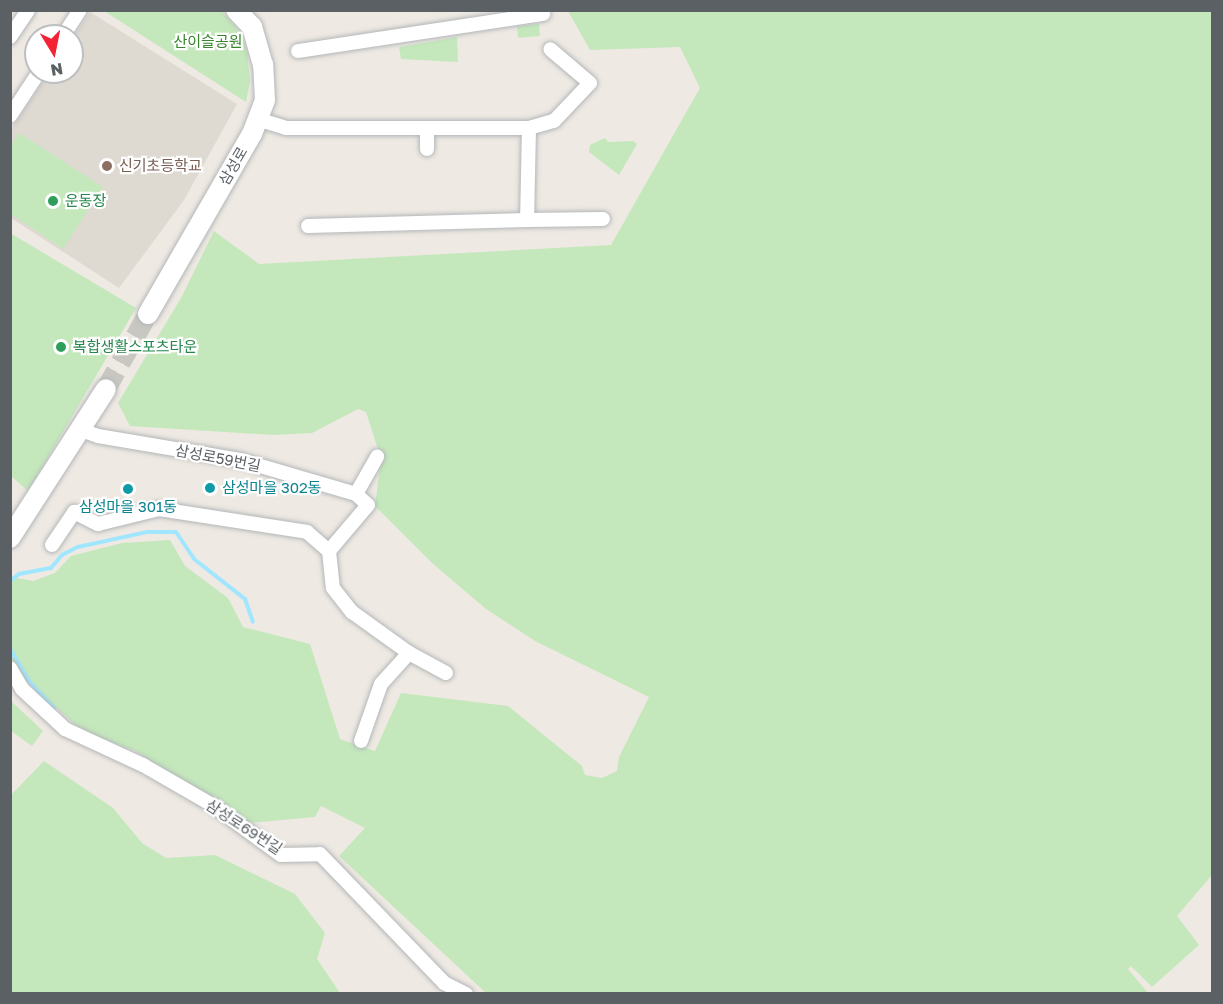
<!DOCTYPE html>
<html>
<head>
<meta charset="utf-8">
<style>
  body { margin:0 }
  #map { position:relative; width:1223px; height:1004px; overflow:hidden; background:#eee9e2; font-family:"Golos Text","Noto Sans KR",sans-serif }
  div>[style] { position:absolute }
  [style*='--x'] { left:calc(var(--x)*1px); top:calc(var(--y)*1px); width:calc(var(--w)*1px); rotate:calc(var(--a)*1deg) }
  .education>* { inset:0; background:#ded9d1 }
  .green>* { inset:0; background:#c4e8bc; transform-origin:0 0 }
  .stream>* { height:4px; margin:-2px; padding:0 2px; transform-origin:2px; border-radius:2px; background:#a1e6ff }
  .secondary-tunnel>* { height:20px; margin-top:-10px; transform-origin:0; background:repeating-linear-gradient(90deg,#c9c7c2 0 20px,transparent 0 30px) }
  .roads { filter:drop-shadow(0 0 2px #b3b7ba) drop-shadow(0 0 2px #b3b7ba) }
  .street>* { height:14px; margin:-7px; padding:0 7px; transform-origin:7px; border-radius:7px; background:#fff }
  .secondary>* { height:20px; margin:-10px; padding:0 10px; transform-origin:10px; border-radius:10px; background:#fff }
  .dots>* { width:16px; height:16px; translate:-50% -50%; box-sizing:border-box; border:3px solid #fff; border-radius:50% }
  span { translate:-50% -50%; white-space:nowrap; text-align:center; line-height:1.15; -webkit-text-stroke:4.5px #fff; paint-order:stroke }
  .park-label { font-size:15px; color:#3a862f }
  .education-label { font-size:15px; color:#785e54 }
  .left { translate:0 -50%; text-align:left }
  .street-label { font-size:15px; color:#5a6064 }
  .leisure-label { font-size:15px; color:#27864d }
  .culture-label { font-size:15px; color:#0d838f }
  .frame { position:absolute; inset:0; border:12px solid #5a6064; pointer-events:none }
  .north { position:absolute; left:24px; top:24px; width:60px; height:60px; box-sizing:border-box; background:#fff; border:2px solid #bdbfc1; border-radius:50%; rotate:170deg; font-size:16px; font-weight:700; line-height:24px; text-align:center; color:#5a6064 }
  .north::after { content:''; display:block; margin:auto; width:21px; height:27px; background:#f42235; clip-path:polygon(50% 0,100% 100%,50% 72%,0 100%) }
</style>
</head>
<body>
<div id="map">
  <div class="education">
    <div style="clip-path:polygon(90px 12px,237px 104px,184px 200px,119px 288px,11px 218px,10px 131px,50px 72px,72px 72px,72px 39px)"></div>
  </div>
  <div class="green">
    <div style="clip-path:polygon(104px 11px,222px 11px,242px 35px,247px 51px,250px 81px,246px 102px)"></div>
    <div style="clip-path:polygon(568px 11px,1212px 11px,1212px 875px,1177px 916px,1199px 945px,1152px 987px,1131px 966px,1128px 969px,1148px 993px,486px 993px,339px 856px,365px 828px,321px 806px,315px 817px,247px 823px,135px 751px,82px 731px,18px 673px,11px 660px,10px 577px,33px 581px,55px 573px,71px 556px,122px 543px,170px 540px,185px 566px,228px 598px,243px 627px,310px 644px,340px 739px,375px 751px,401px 693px,508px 706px,582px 766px,585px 775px,602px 778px,617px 771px,619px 757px,649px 697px,535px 641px,486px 609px,432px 563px,375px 506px,381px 459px,366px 412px,358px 409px,312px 433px,273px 435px,130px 426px,118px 403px,181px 298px,214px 231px,259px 264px,611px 245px,700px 88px,680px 47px,590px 50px)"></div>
    <div style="left:539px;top:24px;width:12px;height:22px;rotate:85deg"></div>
    <div style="clip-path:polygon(457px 37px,458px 62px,401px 59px,399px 47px)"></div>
    <div style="clip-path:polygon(19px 133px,103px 187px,63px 249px,11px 214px,11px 145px)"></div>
    <div style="clip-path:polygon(605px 138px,608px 142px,633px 141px,637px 144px,619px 175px,589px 152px,590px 145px)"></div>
    <div style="clip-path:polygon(10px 233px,136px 308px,28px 491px,11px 476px)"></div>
    <div style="clip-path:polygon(10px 700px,43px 731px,32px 746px,11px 731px)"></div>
    <div style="clip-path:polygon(44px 761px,113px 808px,142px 843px,166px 858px,215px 855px,295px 894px,325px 933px,317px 959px,340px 993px,11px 993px,11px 795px)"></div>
  </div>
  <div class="stream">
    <div style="--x:10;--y:581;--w:11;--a:-38"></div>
    <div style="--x:19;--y:574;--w:33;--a:-11"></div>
    <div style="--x:51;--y:568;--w:17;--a:-50"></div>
    <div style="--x:62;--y:555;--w:18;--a:-27"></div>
    <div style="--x:78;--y:547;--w:71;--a:-12.3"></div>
    <div style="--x:147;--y:532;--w:29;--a:0"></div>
    <div style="--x:176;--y:532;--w:32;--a:56"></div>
    <div style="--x:194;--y:559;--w:65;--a:38.1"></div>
    <div style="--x:245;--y:599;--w:24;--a:71"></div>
    <div style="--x:10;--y:649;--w:37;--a:59"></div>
    <div style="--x:29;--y:681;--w:37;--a:47"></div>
  </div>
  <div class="secondary-tunnel">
    <div style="--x:106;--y:389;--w:86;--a:-60.8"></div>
  </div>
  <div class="roads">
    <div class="street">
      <div style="--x:63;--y:36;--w:31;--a:-57"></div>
      <div style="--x:10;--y:37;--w:32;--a:-56"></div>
      <div style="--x:298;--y:51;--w:248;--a:-8.6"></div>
      <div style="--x:10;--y:116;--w:53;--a:-56.6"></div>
      <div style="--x:257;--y:119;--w:30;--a:17"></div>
      <div style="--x:286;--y:128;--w:243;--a:0"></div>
      <div style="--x:529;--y:128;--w:92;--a:91.2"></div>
      <div style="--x:527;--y:220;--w:219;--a:178.4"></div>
      <div style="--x:427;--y:128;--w:21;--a:90"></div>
      <div style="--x:529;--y:128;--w:26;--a:-16"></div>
      <div style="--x:554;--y:121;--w:52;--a:-46.5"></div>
      <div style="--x:590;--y:83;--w:52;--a:-139.6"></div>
      <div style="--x:527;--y:220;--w:76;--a:-0.8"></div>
      <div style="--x:78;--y:429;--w:21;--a:19"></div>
      <div style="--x:98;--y:436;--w:144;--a:9.6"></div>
      <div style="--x:240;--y:460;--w:121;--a:16.3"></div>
      <div style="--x:356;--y:494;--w:43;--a:-60.4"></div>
      <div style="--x:356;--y:494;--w:16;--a:43"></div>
      <div style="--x:368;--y:505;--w:60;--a:130.3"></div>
      <div style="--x:329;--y:551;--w:37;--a:84"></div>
      <div style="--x:333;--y:588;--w:31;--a:52"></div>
      <div style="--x:352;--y:612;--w:70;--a:35.7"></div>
      <div style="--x:409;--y:653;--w:42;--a:28.4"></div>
      <div style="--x:52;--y:545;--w:40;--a:-56"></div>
      <div style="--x:74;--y:512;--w:27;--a:27"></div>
      <div style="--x:98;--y:524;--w:63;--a:-13.8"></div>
      <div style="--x:159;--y:509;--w:150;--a:8.8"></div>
      <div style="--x:307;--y:532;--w:29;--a:41"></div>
      <div style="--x:10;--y:668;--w:24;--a:60"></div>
      <div style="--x:22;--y:689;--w:59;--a:42.9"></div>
      <div style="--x:65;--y:729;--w:86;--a:24.8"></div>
      <div style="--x:143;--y:765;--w:82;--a:30"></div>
      <div style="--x:214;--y:806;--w:83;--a:36.2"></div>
      <div style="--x:281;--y:855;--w:39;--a:-1"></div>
      <div style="--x:320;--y:854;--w:179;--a:46.1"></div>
      <div style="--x:444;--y:983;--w:25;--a:27"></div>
      <div style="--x:361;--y:741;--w:60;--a:-70.7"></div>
      <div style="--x:381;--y:684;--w:42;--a:-47.9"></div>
    </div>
    <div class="secondary">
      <div style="--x:148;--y:314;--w:208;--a:-60"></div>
      <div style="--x:252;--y:134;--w:36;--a:-69"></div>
      <div style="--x:265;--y:100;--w:35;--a:-93"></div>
      <div style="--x:263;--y:65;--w:40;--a:-106"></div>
      <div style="--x:252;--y:27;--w:23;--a:-133"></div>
      <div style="--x:10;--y:538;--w:177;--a:-57.2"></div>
    </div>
  </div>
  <div class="dots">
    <div style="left:107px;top:166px;background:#8d6e63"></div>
    <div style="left:53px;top:201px;background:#2e9e5b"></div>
    <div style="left:61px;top:347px;background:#2e9e5b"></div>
    <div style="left:210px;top:488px;background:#0f9aa8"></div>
    <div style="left:128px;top:489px;background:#0f9aa8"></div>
  </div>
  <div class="park-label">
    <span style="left:208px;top:42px">산이슬공원</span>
  </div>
  <div class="education-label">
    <span class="left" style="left:119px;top:166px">신기초등학교</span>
  </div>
  <div class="street-label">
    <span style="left:233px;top:166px;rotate:-60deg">삼성로</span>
    <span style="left:218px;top:458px;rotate:11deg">삼성로59번길</span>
    <span style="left:244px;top:827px;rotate:33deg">삼성로69번길</span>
  </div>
  <div class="leisure-label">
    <span class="left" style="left:65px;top:201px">운동장</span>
    <span class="left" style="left:73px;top:347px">복합생활스포츠타운</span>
  </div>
  <div class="culture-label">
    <span class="left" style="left:222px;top:488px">삼성마을 302동</span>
    <span style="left:128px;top:507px">삼성마을 301동</span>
  </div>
  <div class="frame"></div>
  <div class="north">N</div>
</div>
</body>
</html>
